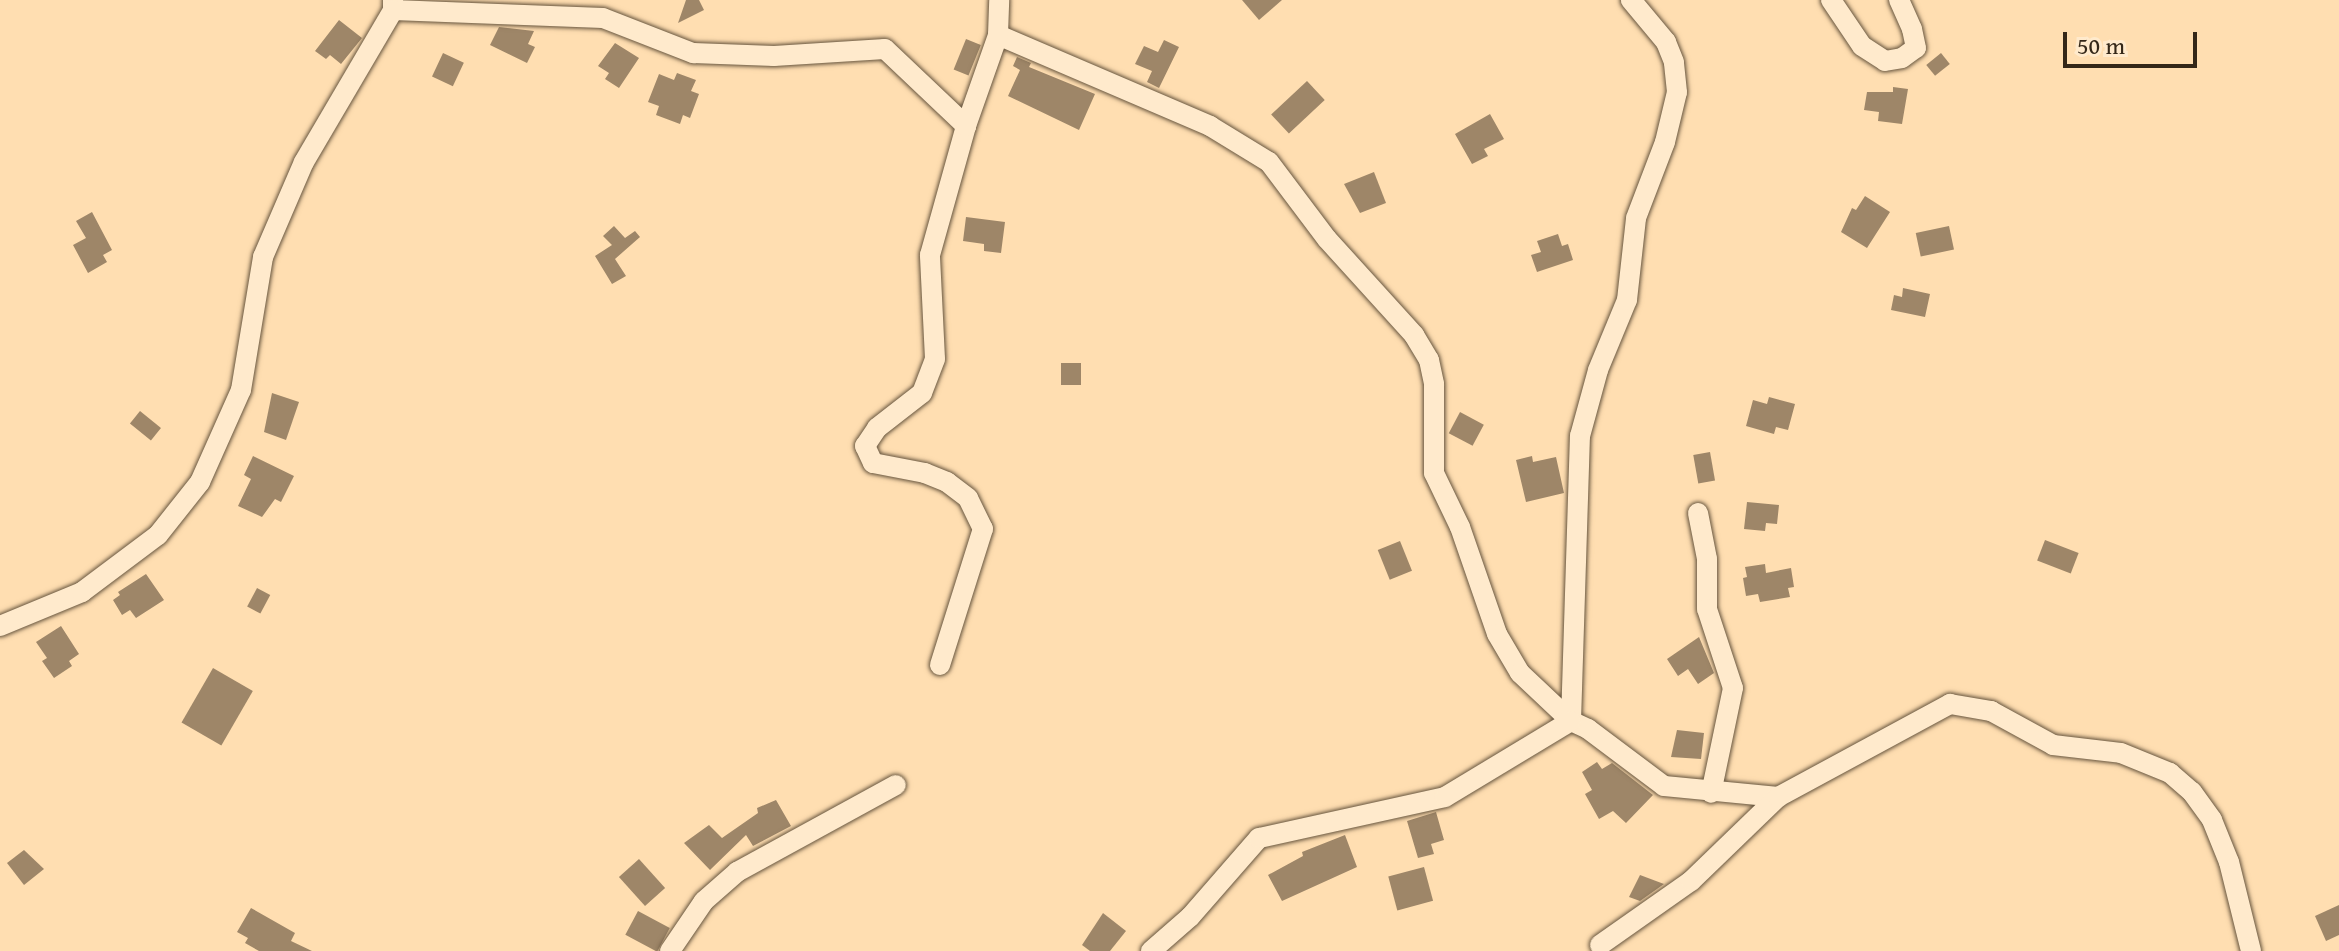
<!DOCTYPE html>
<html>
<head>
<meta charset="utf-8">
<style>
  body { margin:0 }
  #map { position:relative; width:2339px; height:951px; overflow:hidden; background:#ffdeb1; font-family:"Gentium Book Plus",serif }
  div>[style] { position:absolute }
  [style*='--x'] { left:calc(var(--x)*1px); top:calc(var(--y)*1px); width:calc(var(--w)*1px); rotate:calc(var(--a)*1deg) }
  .building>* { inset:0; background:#9e8668; transform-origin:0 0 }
  .roads { filter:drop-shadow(0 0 2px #67553e) drop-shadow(0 0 2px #67553e) }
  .minor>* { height:20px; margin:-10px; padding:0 10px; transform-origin:10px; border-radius:10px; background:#ffeacc }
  span { translate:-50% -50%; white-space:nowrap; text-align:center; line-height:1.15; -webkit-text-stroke:8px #ffeacc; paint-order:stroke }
  .scale { position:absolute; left:2063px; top:32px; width:134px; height:36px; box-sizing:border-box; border:4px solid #342718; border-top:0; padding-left:10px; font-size:24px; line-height:28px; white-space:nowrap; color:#342718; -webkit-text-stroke:6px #ffeacc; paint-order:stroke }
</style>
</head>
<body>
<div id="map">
  <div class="building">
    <div style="clip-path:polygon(686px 0,699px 0,704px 10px,678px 23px)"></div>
    <div style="clip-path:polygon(1242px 0,1282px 0,1259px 20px)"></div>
    <div style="clip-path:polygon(339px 20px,362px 38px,341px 64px,330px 55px,326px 59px,315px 51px)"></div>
    <div style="clip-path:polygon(499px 27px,534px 31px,528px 44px,535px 47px,527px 63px,490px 45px)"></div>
    <div style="left:966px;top:39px;width:16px;height:33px;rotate:22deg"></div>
    <div style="clip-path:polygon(1164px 40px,1179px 47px,1159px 88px,1147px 82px,1152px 71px,1135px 64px,1144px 46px,1158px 52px)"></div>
    <div style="clip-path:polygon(615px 43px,639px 58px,619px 88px,605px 79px,609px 73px,598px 66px)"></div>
    <div style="left:443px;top:53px;width:23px;height:26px;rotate:25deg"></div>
    <div style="left:1941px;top:53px;width:14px;height:19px;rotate:51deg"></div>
    <div style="clip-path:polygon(1017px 57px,1031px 63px,1029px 67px,1095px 94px,1079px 130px,1008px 96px,1020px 70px,1013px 66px)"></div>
    <div style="clip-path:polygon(677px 73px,696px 80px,691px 91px,699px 94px,690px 118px,683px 115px,680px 124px,656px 115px,659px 106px,648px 102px,659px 74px,674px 80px)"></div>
    <div style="left:1307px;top:81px;width:26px;height:49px;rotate:47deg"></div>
    <div style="clip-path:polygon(1893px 87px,1908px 89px,1902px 124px,1878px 121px,1879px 112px,1864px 110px,1867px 92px,1893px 92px)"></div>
    <div style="clip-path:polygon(1490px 114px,1504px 139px,1484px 149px,1488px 156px,1472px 164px,1455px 134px)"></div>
    <div style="clip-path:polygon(1374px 172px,1386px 203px,1360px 213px,1344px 184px)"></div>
    <div style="clip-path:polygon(1865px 196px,1890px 212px,1867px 248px,1841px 232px,1852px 208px,1856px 210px)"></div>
    <div style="clip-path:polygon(92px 212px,112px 250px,103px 255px,107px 262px,88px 273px,73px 245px,86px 238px,76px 221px)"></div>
    <div style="clip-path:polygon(966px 217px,1005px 222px,1001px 253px,984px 251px,984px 244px,963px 241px)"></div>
    <div style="clip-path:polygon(614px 226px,625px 238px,635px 231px,640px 237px,615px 259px,626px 276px,612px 284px,595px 256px,612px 245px,603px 236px)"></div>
    <div style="left:1949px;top:226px;width:24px;height:34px;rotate:78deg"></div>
    <div style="clip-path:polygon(1558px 234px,1562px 246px,1568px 244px,1573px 260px,1537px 272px,1531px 255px,1541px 252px,1537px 241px)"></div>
    <div style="clip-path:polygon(1903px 288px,1930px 294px,1925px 317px,1891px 310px,1894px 295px,1902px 297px)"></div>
    <div style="left:1061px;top:363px;width:20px;height:22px"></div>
    <div style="clip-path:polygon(272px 393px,299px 402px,286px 440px,264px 432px)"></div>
    <div style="clip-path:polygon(1769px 397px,1795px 404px,1788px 430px,1776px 427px,1774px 434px,1746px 426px,1753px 400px,1767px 404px)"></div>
    <div style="left:140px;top:411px;width:27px;height:16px;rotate:39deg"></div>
    <div style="left:1460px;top:412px;width:27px;height:24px;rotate:28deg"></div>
    <div style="left:1710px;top:452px;width:29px;height:17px;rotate:80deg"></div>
    <div style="clip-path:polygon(253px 456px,294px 476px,281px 502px,275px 499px,262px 517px,238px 506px,251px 479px,244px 475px)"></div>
    <div style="clip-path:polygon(1532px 456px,1533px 462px,1556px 457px,1564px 493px,1526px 502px,1516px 460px)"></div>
    <div style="clip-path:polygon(1747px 502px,1779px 505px,1777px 524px,1766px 523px,1765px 531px,1744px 529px)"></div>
    <div style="left:2045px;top:540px;width:36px;height:22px;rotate:21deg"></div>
    <div style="left:1400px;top:541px;width:32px;height:24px;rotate:68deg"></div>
    <div style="clip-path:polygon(1765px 564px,1766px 573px,1791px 568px,1794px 587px,1788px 588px,1790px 597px,1760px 602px,1758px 594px,1746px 596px,1743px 578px,1747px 577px,1745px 567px)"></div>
    <div style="clip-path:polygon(146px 574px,164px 600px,136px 618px,130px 610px,122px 615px,113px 600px,120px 595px,118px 592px)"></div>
    <div style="left:257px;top:588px;width:15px;height:21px;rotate:28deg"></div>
    <div style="clip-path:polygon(61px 626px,79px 654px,69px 661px,72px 666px,54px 678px,42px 661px,47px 658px,36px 642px)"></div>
    <div style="clip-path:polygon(1699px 637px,1714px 673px,1698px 684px,1688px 669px,1678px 676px,1667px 659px)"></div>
    <div style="left:213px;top:668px;width:46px;height:63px;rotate:30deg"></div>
    <div style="clip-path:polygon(1677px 730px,1704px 733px,1701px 759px,1671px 757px)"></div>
    <div style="clip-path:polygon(1597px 762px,1602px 769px,1612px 763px,1653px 795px,1626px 823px,1613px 811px,1599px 819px,1585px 794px,1592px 790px,1582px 772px)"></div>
    <div style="clip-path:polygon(776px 800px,791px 826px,753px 846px,746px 835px,710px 870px,684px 843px,709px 825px,722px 838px,758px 813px,757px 808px)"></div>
    <div style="clip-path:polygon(1436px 812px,1444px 840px,1431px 844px,1434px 854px,1418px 858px,1407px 821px)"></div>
    <div style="clip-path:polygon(1345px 835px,1357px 867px,1282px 901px,1268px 875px,1303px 856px,1302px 852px)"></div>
    <div style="clip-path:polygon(24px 850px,44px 869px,24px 885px,7px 863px)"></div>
    <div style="left:639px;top:859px;width:39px;height:27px;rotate:48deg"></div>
    <div style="left:1424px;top:867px;width:35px;height:37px;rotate:75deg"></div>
    <div style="clip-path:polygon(1640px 875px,1664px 884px,1640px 901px,1629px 897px)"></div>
    <div style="clip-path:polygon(2339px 905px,2339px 935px,2326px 941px,2315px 916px)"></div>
    <div style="clip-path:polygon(251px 908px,295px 933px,291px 941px,312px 951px,259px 951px,245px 943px,248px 938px,237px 932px)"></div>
    <div style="left:638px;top:911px;width:36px;height:27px;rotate:28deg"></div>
    <div style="clip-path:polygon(1103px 913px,1126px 931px,1110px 951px,1090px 951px,1082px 945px)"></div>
  </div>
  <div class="roads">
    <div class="minor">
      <div style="--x:393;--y:0;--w:10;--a:90"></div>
      <div style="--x:393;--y:10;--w:210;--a:2.2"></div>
      <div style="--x:603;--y:18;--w:97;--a:21.3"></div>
      <div style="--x:693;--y:53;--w:81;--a:2.1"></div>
      <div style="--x:774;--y:56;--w:111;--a:-3.6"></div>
      <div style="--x:885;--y:49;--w:112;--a:43.5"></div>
      <div style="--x:1831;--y:0;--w:55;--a:56"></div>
      <div style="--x:1862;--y:46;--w:27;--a:33"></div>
      <div style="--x:1885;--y:61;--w:17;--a:-10"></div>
      <div style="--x:1902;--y:58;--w:17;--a:-36"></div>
      <div style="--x:1916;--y:48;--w:19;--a:-102"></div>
      <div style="--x:1912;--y:29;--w:32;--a:-114"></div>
      <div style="--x:998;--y:35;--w:231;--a:23.2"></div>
      <div style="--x:1210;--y:126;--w:69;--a:31.4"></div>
      <div style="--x:1269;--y:162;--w:96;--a:53"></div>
      <div style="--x:1327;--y:239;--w:130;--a:47.8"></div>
      <div style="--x:1414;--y:335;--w:29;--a:59"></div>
      <div style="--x:1429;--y:360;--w:25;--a:78"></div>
      <div style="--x:1434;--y:384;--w:89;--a:90"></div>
      <div style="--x:1434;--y:473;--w:60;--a:64.3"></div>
      <div style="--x:1460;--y:527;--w:113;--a:70.9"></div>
      <div style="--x:1497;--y:634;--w:45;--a:59.5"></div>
      <div style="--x:1520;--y:673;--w:70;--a:43.3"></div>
      <div style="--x:1571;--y:721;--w:19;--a:25"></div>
      <div style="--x:1588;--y:729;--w:95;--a:36.9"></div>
      <div style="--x:1664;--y:786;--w:115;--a:5.5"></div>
      <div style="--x:1698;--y:513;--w:47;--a:78.9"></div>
      <div style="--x:1707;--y:559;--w:50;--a:90"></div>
      <div style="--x:1707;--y:609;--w:83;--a:71.8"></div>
      <div style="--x:1733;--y:688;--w:107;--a:101.8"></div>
      <div style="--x:0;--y:626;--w:89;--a:-22.5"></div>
      <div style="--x:82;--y:592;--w:95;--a:-36.9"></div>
      <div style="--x:158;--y:535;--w:68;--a:-51.6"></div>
      <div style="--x:200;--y:482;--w:101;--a:-66"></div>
      <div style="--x:241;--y:390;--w:135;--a:-80.6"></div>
      <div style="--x:263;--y:257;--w:103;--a:-66.7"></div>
      <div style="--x:304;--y:162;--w:176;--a:-59.6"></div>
      <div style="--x:940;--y:665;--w:143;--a:-72.5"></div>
      <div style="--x:983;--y:529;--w:34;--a:-116"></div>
      <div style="--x:968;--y:498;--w:26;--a:-143"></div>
      <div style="--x:947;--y:482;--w:24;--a:-158"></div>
      <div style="--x:925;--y:473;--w:53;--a:-169.1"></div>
      <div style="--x:873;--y:463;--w:19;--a:-115"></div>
      <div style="--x:865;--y:446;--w:22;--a:-56"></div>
      <div style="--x:877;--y:428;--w:57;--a:-37.9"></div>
      <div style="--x:922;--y:393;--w:36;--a:-69"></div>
      <div style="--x:935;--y:359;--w:104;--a:-92.8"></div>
      <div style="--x:930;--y:255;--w:134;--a:-74.4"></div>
      <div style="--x:966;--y:126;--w:96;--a:-70.6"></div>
      <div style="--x:998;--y:35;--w:35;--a:-88"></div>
      <div style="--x:1571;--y:721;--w:285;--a:-88.2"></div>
      <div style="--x:1580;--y:436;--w:68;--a:-74.7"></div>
      <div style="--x:1598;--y:370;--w:76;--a:-67.5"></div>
      <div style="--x:1627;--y:300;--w:82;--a:-83.7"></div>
      <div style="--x:1636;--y:218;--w:81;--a:-69.1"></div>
      <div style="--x:1665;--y:142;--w:51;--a:-76.5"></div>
      <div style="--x:1677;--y:92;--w:30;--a:-96"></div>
      <div style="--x:1674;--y:62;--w:22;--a:-112"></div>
      <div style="--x:1666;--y:42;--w:55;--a:-129.8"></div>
      <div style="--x:1600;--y:945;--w:111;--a:-35.1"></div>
      <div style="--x:1691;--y:881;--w:121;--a:-44"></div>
      <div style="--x:1778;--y:797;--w:196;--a:-28.4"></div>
      <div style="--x:1950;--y:704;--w:42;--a:9.7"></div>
      <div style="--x:1991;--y:711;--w:71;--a:28.7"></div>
      <div style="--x:2053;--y:745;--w:68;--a:6.7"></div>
      <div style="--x:2121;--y:753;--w:53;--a:22.2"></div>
      <div style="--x:2170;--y:773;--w:29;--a:41"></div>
      <div style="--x:2192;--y:792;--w:34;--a:54"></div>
      <div style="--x:2212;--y:820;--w:45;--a:68"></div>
      <div style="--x:2229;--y:862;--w:92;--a:76.1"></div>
      <div style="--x:670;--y:951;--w:60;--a:-55.8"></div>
      <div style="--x:704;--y:901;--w:44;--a:-41.3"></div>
      <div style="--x:737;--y:872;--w:181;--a:-28.7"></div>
      <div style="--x:1151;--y:951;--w:52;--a:-41.1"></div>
      <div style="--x:1190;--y:917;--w:105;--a:-48.9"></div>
      <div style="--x:1259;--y:838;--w:190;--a:-12.4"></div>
      <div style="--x:1445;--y:797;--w:147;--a:-31.1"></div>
    </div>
  </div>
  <div class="scale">50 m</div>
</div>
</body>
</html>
